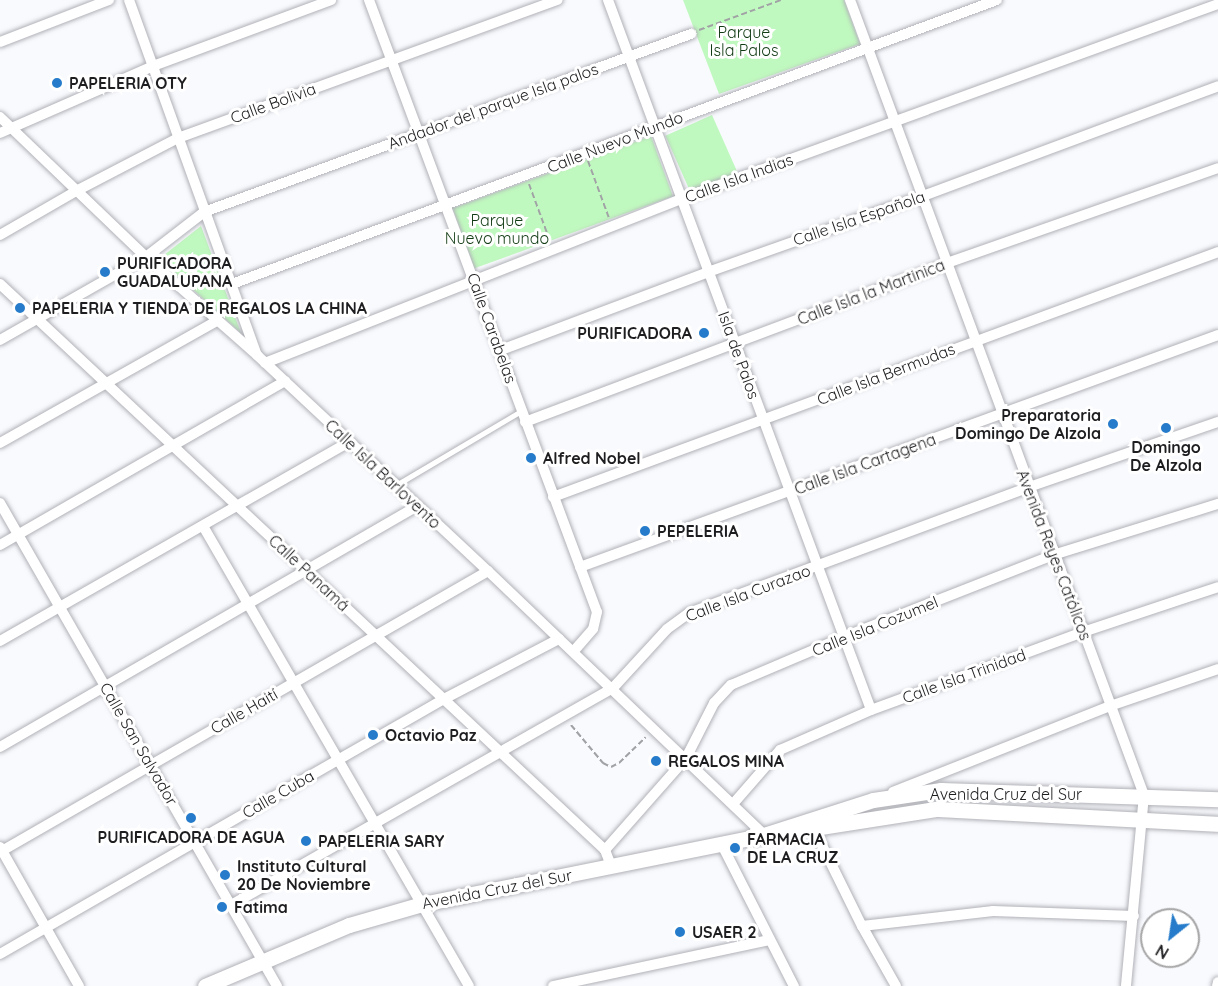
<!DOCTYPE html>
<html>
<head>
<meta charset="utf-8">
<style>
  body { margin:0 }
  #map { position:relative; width:1218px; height:986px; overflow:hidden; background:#f9fafe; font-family:Quicksand,sans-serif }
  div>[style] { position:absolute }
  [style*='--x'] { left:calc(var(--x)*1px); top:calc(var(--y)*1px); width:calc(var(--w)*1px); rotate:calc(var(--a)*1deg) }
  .green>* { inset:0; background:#c0f9bf; transform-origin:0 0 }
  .path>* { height:2px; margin-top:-1px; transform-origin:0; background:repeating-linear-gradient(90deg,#a1a2a5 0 6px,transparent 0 9px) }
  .roads { filter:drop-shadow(0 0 2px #b0b1b7) drop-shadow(0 0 2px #b0b1b7) }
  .service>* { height:5px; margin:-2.5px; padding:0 2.5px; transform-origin:2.5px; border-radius:2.5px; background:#fff }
  .minor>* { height:10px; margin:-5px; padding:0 5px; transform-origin:5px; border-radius:5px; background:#fff }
  .secondary>* { height:15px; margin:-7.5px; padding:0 7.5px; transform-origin:7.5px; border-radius:7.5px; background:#fff }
  .dots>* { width:16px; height:16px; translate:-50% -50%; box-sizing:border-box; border:3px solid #fff; border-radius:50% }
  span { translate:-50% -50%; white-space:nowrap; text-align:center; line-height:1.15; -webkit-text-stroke:6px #fff; paint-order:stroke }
  .park-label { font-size:16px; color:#113b13 }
  .poi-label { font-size:16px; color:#1e1e21; font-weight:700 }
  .left { translate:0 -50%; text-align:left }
  .right { translate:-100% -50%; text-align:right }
  .street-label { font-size:16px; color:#1e1e21 }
  .north { position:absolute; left:1140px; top:908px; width:60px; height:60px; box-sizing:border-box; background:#fff; border:2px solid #a5a5a6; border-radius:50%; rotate:210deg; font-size:16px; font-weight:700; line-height:24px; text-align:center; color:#1e1e21 }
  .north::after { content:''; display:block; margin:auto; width:21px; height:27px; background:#267cca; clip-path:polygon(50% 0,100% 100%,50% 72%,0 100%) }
</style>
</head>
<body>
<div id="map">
  <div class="green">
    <div style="clip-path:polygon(683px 0,844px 0,860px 44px,719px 94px)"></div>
    <div style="left:712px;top:115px;width:64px;height:51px;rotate:66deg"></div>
    <div style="left:651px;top:136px;width:64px;height:211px;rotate:70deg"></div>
    <div style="clip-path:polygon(201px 226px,241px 333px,159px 259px)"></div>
  </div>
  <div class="path">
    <div style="--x:699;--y:30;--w:87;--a:-20.1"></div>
    <div style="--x:588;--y:161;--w:61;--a:69.8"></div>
    <div style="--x:529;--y:184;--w:61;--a:69.8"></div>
    <div style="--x:571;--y:725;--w:50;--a:49.9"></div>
    <div style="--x:603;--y:763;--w:9;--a:27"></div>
    <div style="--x:611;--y:767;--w:9;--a:-27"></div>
    <div style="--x:619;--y:763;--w:37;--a:-44"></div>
  </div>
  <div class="roads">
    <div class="service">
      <div style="--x:396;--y:485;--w:145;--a:-30.6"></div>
    </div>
    <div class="minor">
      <div style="--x:129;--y:0;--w:374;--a:70.2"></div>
      <div style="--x:369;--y:0;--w:653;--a:69.57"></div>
      <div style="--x:597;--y:612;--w:17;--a:103"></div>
      <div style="--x:593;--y:629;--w:30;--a:131"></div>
      <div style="--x:608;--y:0;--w:757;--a:69.67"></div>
      <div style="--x:850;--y:0;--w:848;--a:69.71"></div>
      <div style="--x:1144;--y:795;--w:192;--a:95.4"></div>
      <div style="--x:0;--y:42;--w:117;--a:-21.1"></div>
      <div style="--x:0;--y:117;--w:202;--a:43.8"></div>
      <div style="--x:146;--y:257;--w:148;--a:41.4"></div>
      <div style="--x:257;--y:355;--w:316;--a:43.1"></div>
      <div style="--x:488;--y:571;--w:382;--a:43.7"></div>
      <div style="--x:0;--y:133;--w:167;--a:-23.6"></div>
      <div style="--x:153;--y:66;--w:190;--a:-20.3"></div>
      <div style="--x:0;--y:235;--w:90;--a:-30"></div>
      <div style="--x:78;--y:190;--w:113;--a:-27.5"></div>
      <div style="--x:178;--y:138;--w:404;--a:-20"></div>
      <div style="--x:0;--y:284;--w:828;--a:43.09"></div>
      <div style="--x:605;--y:850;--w:17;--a:69"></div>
      <div style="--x:232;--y:284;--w:816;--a:-20.37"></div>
      <div style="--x:0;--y:340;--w:168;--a:-29.6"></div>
      <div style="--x:146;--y:257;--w:73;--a:-37.8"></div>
      <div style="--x:204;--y:212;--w:519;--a:-20.08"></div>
      <div style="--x:501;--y:350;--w:221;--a:-20.6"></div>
      <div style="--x:708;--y:272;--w:228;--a:-19.5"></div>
      <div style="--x:923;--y:196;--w:315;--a:-20.4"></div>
      <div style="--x:265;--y:363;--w:447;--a:-21.5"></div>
      <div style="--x:681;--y:199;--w:571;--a:-19.96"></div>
      <div style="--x:525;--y:422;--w:451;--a:-20.6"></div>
      <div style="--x:947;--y:263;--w:287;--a:-19.3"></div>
      <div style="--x:0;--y:443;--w:250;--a:-29.4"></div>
      <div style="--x:553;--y:497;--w:709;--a:-20.22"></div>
      <div style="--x:0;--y:503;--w:557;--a:60.17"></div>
      <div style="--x:203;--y:526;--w:531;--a:59.96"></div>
      <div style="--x:0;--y:545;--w:329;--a:-29.9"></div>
      <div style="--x:580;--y:567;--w:679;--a:-19.98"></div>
      <div style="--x:0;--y:641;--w:402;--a:-29.7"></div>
      <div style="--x:0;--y:747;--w:482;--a:-30"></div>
      <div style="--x:893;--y:792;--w:233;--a:-21.6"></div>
      <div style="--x:1110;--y:706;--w:114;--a:-18.9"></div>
      <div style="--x:733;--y:804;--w:72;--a:-49"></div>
      <div style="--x:780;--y:750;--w:99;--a:-23.7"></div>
      <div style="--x:871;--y:710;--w:226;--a:-20.2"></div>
      <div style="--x:1083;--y:632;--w:142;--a:-18.4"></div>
      <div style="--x:811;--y:823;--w:115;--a:63.7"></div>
      <div style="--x:862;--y:926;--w:69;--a:60.5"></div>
      <div style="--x:721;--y:843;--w:161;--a:63"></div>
      <div style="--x:0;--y:847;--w:160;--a:60.4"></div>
      <div style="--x:605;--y:850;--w:123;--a:-48.6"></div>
      <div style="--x:686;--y:758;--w:62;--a:-63"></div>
      <div style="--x:714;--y:703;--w:25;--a:-47"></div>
      <div style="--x:731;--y:685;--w:123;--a:-23"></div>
      <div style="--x:844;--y:637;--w:225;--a:-21.4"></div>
      <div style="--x:1053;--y:555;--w:173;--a:-17.2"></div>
      <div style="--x:0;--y:852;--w:563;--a:-29.93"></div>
      <div style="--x:231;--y:905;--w:438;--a:-29.6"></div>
      <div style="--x:612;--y:689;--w:81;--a:-47.5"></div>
      <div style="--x:667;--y:629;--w:27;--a:-36"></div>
      <div style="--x:689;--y:613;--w:363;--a:-20.3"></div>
      <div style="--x:1029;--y:487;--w:200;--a:-19"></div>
      <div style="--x:862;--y:926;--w:132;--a:-6.5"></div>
      <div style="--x:993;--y:911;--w:141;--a:2"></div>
      <div style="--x:0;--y:954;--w:512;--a:-29.87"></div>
      <div style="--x:444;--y:699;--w:130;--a:-27.6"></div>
      <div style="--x:553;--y:986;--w:221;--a:-12"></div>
      <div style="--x:1217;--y:986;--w:4;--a:-76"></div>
    </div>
    <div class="secondary">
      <div style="--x:801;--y:826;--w:13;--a:9"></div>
      <div style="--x:814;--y:828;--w:123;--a:-8.9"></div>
      <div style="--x:936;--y:809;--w:282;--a:3"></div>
      <div style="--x:205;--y:986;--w:156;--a:-23"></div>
      <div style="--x:349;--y:925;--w:76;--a:-16"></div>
      <div style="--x:422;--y:904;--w:349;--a:-11.4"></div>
      <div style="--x:764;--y:835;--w:114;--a:-17.8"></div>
      <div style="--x:873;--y:800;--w:69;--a:-8.4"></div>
      <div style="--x:941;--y:790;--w:277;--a:1.9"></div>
    </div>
  </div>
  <div class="dots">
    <div style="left:57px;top:83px;background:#267cca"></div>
    <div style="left:105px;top:272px;background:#267cca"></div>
    <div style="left:20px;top:308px;background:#267cca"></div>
    <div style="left:704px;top:333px;background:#267cca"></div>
    <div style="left:1113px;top:424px;background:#267cca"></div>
    <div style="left:1166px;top:428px;background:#267cca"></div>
    <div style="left:531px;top:458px;background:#267cca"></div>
    <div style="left:645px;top:531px;background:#267cca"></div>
    <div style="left:373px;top:735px;background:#267cca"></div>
    <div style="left:656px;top:761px;background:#267cca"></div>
    <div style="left:191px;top:818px;background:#267cca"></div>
    <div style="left:306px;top:841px;background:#267cca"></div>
    <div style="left:735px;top:848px;background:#267cca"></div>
    <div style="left:225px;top:875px;background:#267cca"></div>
    <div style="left:222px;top:907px;background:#267cca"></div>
    <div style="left:680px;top:932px;background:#267cca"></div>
  </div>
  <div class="park-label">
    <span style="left:744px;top:41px">Parque<br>Isla Palos</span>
    <span style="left:497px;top:229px">Parque<br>Nuevo mundo</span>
  </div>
  <div class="poi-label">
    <span class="left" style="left:69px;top:83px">PAPELERIA OTY</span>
    <span class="left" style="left:117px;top:272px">PURIFICADORA<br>GUADALUPANA</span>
    <span class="left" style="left:32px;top:308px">PAPELERIA Y TIENDA DE REGALOS LA CHINA</span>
    <span class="right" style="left:692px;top:333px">PURIFICADORA</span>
    <span class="right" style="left:1101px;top:424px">Preparatoria<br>Domingo De Alzola</span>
    <span style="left:1166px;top:456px">Domingo<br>De Alzola</span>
    <span class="left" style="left:543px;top:458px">Alfred Nobel</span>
    <span class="left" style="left:657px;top:531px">PEPELERIA</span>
    <span class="left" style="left:385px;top:735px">Octavio Paz</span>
    <span class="left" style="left:668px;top:761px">REGALOS MINA</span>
    <span style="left:191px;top:837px">PURIFICADORA DE AGUA</span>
    <span class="left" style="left:747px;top:848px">FARMACIA<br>DE LA CRUZ</span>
    <span class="left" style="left:318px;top:841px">PAPELERIA SARY</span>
    <span class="left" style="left:237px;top:875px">Instituto Cultural<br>20 De Noviembre</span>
    <span class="left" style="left:234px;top:907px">Fatima</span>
    <span class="left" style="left:692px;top:932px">USAER 2</span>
  </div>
  <div class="street-label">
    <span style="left:273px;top:103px;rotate:-20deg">Calle Bolivia</span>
    <span style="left:493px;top:106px;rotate:-20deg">Andador del parque Isla palos</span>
    <span style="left:615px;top:142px;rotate:-21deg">Calle Nuevo Mundo</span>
    <span style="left:739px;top:178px;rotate:-20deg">Calle Isla Indias</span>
    <span style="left:859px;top:218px;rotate:-19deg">Calle Isla Española</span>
    <span style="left:871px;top:292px;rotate:-21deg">Calle Isla la Martinica</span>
    <span style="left:492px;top:328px;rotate:70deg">Calle Carabelas</span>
    <span style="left:739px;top:355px;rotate:70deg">Isla de Palos</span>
    <span style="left:886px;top:374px;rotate:-21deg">Calle Isla Bermudas</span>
    <span style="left:865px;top:464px;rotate:-20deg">Calle Isla Cartagena</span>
    <span style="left:383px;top:474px;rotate:43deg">Calle Isla Barlovento</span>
    <span style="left:1054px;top:555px;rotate:69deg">Avenida Reyes Católicos</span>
    <span style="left:309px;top:573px;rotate:43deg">Calle Panamá</span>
    <span style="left:748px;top:593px;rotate:-21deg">Calle Isla Curazao</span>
    <span style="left:875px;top:626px;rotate:-22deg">Calle Isla Cozumel</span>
    <span style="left:964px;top:676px;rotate:-20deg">Calle Isla Trinidad</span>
    <span style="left:244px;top:711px;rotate:-30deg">Calle Haití</span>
    <span style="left:139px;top:744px;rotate:60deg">Calle San Salvador</span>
    <span style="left:278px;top:794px;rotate:-30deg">Calle Cuba</span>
    <span style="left:1006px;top:794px">Avenida Cruz del Sur</span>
    <span style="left:497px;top:889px;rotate:-11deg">Avenida Cruz del Sur</span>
  </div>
  <div class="north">N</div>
</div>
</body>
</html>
